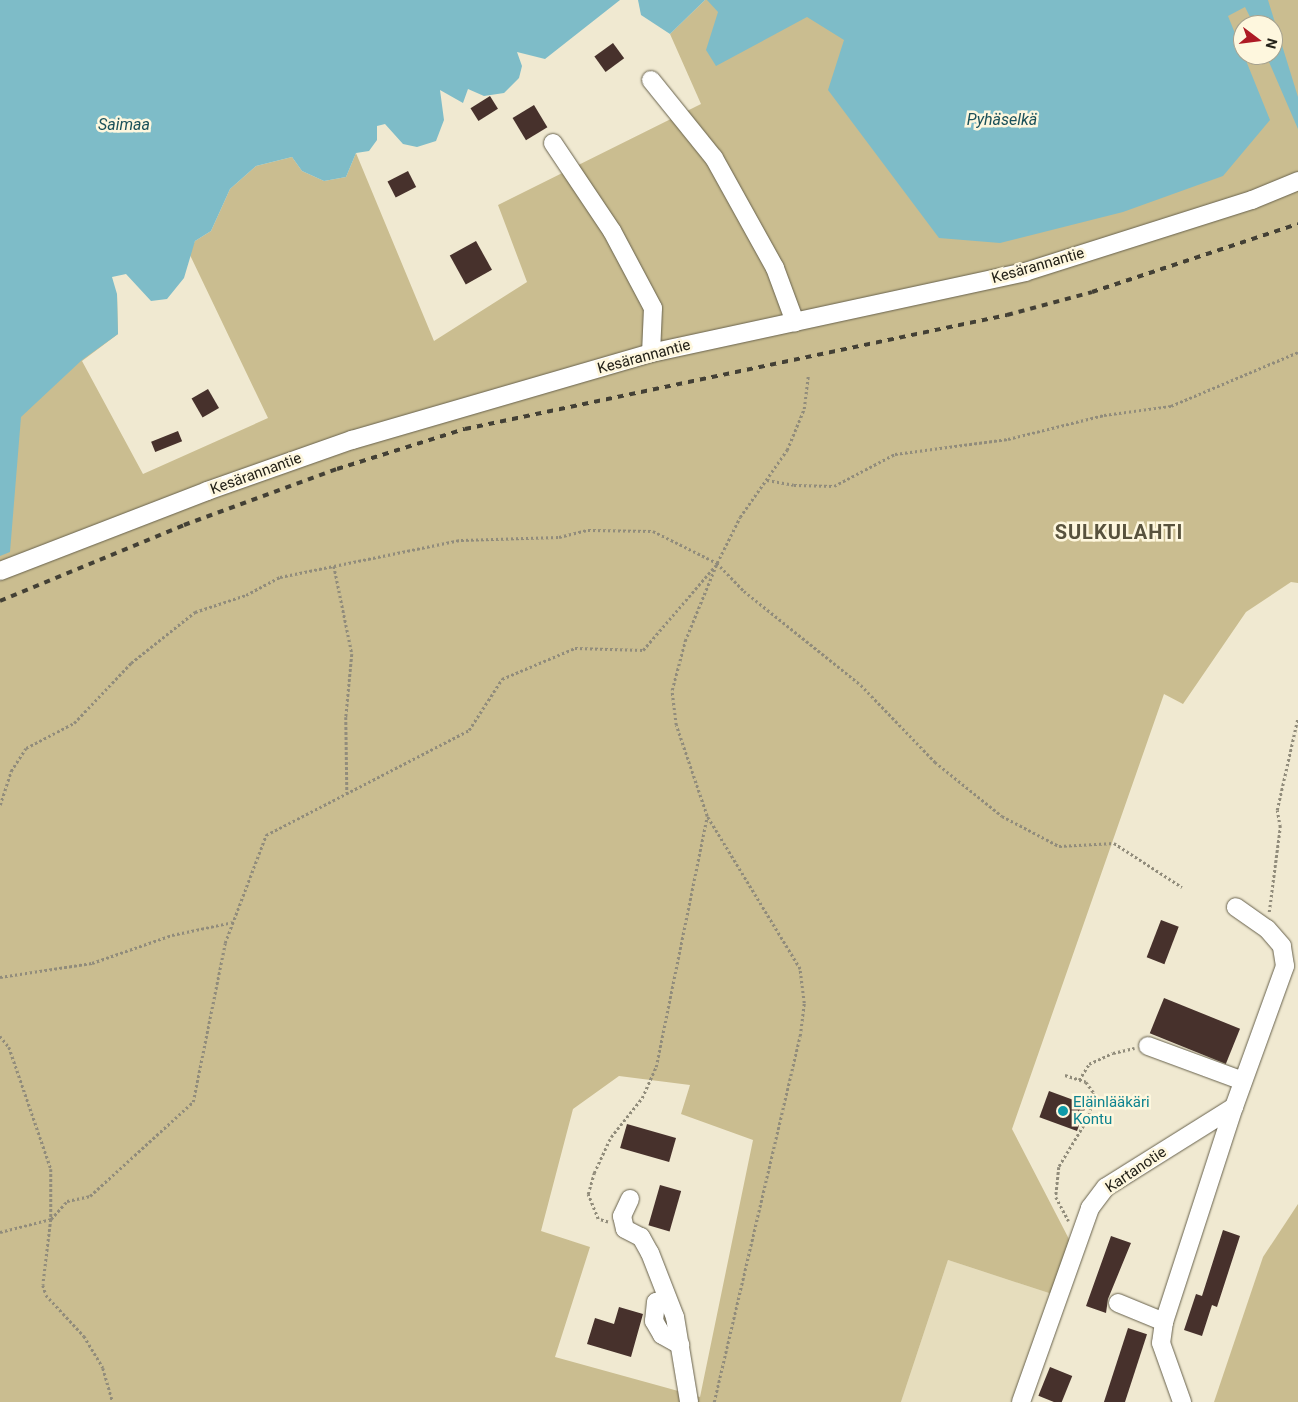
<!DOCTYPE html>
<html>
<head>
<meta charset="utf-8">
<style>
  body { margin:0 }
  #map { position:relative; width:1298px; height:1402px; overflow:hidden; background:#f0e9d1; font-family:Roboto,sans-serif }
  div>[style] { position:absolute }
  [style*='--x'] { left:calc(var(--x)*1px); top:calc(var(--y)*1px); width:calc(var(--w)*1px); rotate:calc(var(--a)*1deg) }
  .built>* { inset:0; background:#e6ddbd }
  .green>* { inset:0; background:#cabd90 }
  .water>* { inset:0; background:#7ebcc8 }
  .building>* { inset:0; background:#47312c; transform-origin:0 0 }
  .path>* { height:2.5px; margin-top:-1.25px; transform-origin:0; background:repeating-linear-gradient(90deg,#918c7b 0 2.5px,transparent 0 5px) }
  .roads { filter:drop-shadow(0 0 1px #67614c) drop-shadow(0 0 1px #67614c) }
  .minor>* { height:18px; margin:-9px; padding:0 9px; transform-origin:9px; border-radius:9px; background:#fff }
  .rail>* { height:4px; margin-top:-2px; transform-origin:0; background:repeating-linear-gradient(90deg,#434035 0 6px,transparent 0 12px) }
  .dots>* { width:14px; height:14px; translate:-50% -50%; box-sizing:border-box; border:2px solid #fef7de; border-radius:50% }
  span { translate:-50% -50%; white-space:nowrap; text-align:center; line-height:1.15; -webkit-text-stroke:5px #fef7de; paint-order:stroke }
  .street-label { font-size:15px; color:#242219 }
  .culture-label { font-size:15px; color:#0d838f }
  .left { translate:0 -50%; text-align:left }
  .water-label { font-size:16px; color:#1a5059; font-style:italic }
  .district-label { font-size:20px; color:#58523d; font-weight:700; letter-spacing:1px }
  .north { position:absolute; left:1233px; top:15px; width:50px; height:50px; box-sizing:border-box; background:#fef7de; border:1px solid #a7a28f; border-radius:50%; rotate:105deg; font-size:14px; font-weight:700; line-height:20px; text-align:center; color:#242219 }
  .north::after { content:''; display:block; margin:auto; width:18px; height:22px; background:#ad1a24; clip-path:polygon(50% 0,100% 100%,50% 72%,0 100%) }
</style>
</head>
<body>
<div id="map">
  <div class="built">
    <div style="clip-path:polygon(948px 1260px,1052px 1294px,1015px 1402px,901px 1402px)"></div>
  </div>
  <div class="green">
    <div style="clip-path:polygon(evenodd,705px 0,1298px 0,1298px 583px,1291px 582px,1246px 612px,1183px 704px,1164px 694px,1012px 1129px,1070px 1241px,1052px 1294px,948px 1260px,901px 1402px,0 1402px,0 238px,117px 294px,118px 334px,82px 361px,143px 474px,268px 418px,189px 253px,195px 241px,211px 231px,230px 189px,256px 166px,292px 157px,302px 171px,324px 181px,346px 177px,356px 153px,434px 341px,527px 282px,498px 205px,701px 104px,670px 34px,705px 0,1243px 25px,1273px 25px,1273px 55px,1243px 55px,1243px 25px,705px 0,619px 1076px,690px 1085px,681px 1114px,753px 1140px,700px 1397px,555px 1357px,590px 1247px,541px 1231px,573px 1109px,619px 1076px)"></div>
    <div style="clip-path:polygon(1298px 1204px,1298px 1402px,1214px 1402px,1263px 1257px)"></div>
  </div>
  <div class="water">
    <div style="clip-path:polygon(0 0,620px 0,545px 59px,517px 52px,522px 66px,519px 78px,504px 93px,484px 96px,468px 89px,463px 103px,440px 90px,444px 120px,436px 141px,417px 147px,403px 144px,385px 124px,377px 126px,377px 140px,369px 151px,356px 153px,346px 177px,324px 181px,302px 171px,292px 157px,256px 166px,230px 189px,211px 231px,195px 241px,184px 278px,167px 299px,151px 301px,126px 274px,112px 277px,117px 294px,118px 334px,82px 360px,21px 417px,10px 552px,0 556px)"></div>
    <div style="clip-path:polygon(638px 0,705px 0,670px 34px,641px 15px)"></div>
    <div style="clip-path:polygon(707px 0,1268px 0,1298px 97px,1298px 129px,1266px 55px,1273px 55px,1273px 25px,1254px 25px,1245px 7px,1228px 16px,1270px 120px,1223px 176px,1123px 212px,1000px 243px,939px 238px,828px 90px,844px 40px,807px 17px,716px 66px,706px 50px,718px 12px)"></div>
  </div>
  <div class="building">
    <div style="left:613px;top:43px;width:19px;height:23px;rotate:54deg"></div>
    <div style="left:490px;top:96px;width:15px;height:23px;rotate:58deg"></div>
    <div style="left:534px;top:105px;width:26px;height:25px;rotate:59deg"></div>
    <div style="left:408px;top:171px;width:18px;height:23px;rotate:63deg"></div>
    <div style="left:476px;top:241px;width:33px;height:30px;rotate:61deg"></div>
    <div style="left:208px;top:389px;width:22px;height:19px;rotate:60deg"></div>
    <div style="left:178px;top:431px;width:11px;height:29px;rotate:68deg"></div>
    <div style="left:1161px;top:920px;width:19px;height:40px;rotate:21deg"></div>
    <div style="left:1164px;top:998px;width:82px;height:38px;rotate:22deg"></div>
    <div style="left:1049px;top:1091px;width:40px;height:28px;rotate:20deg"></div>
    <div style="left:627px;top:1124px;width:51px;height:25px;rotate:16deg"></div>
    <div style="left:660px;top:1185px;width:22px;height:42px;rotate:16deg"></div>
    <div style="clip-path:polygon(1223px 1230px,1240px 1236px,1217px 1307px,1212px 1305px,1202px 1336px,1184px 1330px,1196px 1294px,1202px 1296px)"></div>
    <div style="clip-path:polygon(1111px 1236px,1131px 1243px,1108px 1299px,1106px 1313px,1086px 1306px)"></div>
    <div style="clip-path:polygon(619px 1307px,643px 1314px,631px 1357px,587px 1344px,595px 1318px,614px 1324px)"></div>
    <div style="left:1128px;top:1328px;width:20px;height:78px;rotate:18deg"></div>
    <div style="left:1050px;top:1367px;width:24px;height:31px;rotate:22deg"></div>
  </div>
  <div class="path">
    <div style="--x:767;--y:480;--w:27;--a:10"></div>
    <div style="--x:794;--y:485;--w:40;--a:1.4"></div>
    <div style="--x:834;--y:486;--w:69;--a:-27.7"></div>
    <div style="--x:895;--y:454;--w:114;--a:-7.6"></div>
    <div style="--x:1008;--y:439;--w:99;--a:-14"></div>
    <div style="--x:1104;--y:415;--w:68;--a:-7.7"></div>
    <div style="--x:1171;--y:406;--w:138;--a:-23"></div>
    <div style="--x:334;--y:566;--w:90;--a:78.4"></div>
    <div style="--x:352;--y:654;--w:63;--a:95.4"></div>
    <div style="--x:346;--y:717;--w:76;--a:89.2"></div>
    <div style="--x:0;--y:805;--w:36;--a:-72"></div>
    <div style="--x:11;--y:771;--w:27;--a:-57"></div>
    <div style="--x:26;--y:748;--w:54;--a:-27.5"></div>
    <div style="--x:74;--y:723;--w:83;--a:-46.5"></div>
    <div style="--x:131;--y:663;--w:82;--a:-38.6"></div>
    <div style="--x:195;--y:612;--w:54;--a:-18.4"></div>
    <div style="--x:246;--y:595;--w:38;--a:-28"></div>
    <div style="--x:280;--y:577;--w:185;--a:-11.6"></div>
    <div style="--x:461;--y:540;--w:98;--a:-1.8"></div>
    <div style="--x:559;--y:537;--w:30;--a:-14"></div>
    <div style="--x:588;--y:530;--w:65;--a:0.9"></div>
    <div style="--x:653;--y:531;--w:72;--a:26.6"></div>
    <div style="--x:717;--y:563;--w:39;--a:46"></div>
    <div style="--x:744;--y:591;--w:150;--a:38.8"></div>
    <div style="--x:861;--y:685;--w:107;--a:46.1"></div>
    <div style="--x:935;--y:762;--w:86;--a:38.9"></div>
    <div style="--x:1002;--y:816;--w:64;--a:27.8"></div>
    <div style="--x:1059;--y:846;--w:55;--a:-3.1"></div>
    <div style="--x:1114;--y:843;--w:81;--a:32.9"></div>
    <div style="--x:1269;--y:912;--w:86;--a:-82.6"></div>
    <div style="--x:1280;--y:827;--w:17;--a:-100"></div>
    <div style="--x:1277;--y:810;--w:95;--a:-77.3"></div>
    <div style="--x:0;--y:977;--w:93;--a:-8.7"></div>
    <div style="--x:92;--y:963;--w:85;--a:-19.3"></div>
    <div style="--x:172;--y:935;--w:62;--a:-12"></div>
    <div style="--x:0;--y:1036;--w:14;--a:51"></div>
    <div style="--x:9;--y:1047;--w:129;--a:71"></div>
    <div style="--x:51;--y:1169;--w:50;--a:90"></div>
    <div style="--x:51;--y:1219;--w:66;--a:96.9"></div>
    <div style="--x:43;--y:1285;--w:10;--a:73"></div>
    <div style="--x:46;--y:1295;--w:56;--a:47.2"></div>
    <div style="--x:84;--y:1336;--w:37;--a:59"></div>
    <div style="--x:103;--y:1368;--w:35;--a:74"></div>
    <div style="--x:1065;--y:1075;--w:22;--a:18"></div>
    <div style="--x:1086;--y:1082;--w:14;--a:54"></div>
    <div style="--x:1094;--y:1093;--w:25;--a:102"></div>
    <div style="--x:1089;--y:1117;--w:58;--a:121"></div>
    <div style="--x:1059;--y:1167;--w:30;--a:96"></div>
    <div style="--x:1056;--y:1197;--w:27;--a:62"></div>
    <div style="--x:1079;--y:1080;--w:19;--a:-58"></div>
    <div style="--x:1089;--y:1064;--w:26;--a:-25"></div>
    <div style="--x:1113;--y:1053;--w:22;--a:-13"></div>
    <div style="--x:608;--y:1222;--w:10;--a:-163"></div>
    <div style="--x:598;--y:1219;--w:27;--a:-112"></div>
    <div style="--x:588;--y:1194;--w:22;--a:-74"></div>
    <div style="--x:594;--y:1173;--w:40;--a:-65"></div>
    <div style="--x:611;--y:1137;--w:50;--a:-51.5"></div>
    <div style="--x:642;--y:1098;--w:34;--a:-66"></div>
    <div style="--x:656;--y:1067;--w:256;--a:-78.5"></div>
    <div style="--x:0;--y:1232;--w:53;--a:-14.3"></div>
    <div style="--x:51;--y:1219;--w:24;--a:-48"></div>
    <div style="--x:67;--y:1201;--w:24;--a:-12"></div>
    <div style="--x:90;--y:1196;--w:139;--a:-42.4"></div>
    <div style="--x:193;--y:1102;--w:162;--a:-78.6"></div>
    <div style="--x:225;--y:943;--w:116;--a:-69.2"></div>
    <div style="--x:266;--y:835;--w:229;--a:-27.3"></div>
    <div style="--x:469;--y:730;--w:61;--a:-57.1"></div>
    <div style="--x:502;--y:679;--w:79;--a:-23"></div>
    <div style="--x:575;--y:648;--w:68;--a:1.7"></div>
    <div style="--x:643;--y:650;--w:111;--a:-49.4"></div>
    <div style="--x:714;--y:1402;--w:376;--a:-76.8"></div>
    <div style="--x:800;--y:1036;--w:33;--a:-83"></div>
    <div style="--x:804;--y:1003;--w:34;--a:-97"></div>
    <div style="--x:800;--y:969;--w:179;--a:-121.3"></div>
    <div style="--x:707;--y:816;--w:96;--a:-108.8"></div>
    <div style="--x:676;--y:725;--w:35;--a:-97"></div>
    <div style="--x:672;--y:690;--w:51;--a:-75.1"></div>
    <div style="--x:685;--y:641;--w:84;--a:-67.7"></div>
    <div style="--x:717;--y:563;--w:51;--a:-63.4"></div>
    <div style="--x:740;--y:517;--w:82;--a:-55"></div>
    <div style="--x:787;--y:450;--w:44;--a:-67.5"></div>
    <div style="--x:804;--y:409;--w:34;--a:-83"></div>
  </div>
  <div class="roads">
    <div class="minor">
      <div style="--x:651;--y:80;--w:100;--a:51.1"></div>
      <div style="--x:714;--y:158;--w:126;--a:61"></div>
      <div style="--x:775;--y:268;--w:58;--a:69.7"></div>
      <div style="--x:553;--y:143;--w:106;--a:56.2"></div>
      <div style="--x:612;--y:231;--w:87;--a:62"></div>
      <div style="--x:653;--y:308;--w:45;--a:92.5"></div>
      <div style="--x:0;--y:571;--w:222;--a:-21.1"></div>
      <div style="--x:207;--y:491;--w:154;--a:-19.4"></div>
      <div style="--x:352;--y:440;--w:311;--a:-16.2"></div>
      <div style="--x:651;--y:353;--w:383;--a:-12.2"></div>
      <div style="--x:1025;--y:272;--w:238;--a:-17.6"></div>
      <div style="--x:1252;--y:200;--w:50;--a:-22.4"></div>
      <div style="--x:1148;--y:1046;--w:101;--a:20.2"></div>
      <div style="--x:630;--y:1199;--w:19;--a:115"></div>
      <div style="--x:622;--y:1216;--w:13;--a:77"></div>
      <div style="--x:625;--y:1229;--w:18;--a:27"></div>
      <div style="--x:641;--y:1237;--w:18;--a:61"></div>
      <div style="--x:650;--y:1253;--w:69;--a:68.7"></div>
      <div style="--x:675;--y:1317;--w:86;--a:80.6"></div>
      <div style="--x:667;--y:1299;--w:11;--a:165"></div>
      <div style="--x:656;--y:1302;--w:19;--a:96"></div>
      <div style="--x:654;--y:1321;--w:16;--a:60"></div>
      <div style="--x:662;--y:1335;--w:21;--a:29"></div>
      <div style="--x:1118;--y:1303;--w:50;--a:22.4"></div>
      <div style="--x:1164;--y:1322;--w:226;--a:-72"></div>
      <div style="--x:1164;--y:1322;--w:21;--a:98"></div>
      <div style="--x:1161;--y:1343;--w:63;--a:70.4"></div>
      <div style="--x:1021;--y:1402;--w:206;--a:-70.4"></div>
      <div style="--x:1090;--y:1208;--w:26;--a:-53"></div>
      <div style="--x:1106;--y:1187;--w:151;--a:-32"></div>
      <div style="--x:1234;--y:1107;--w:150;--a:-70.1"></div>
      <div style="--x:1285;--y:966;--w:20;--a:-99"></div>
      <div style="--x:1282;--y:946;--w:23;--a:-131"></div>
      <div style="--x:1267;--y:929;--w:38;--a:-145"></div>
    </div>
  </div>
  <div class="rail">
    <div style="--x:0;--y:601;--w:199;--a:-22.4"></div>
    <div style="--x:184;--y:525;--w:163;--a:-20.1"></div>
    <div style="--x:337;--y:469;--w:134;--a:-17.4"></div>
    <div style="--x:465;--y:429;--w:554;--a:-11.88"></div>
    <div style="--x:1007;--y:315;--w:88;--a:-15.1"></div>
    <div style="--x:1092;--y:292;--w:217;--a:-18.3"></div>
  </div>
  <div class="dots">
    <div style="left:1063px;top:1111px;background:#0f9aa8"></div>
  </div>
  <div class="street-label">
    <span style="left:1038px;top:266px;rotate:-16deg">Kesärannantie</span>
    <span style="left:644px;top:357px;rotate:-15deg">Kesärannantie</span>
    <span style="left:256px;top:474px;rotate:-20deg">Kesärannantie</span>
    <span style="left:1136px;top:1170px;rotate:-34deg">Kartanotie</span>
  </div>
  <div class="culture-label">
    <span class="left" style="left:1073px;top:1111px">Eläinlääkäri<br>Kontu</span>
  </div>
  <div class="water-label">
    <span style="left:1002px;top:120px">Pyhäselkä</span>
    <span style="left:124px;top:125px">Saimaa</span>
  </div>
  <div class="district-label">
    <span style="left:1119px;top:532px">SULKULAHTI</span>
  </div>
  <div class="north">N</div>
</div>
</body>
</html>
